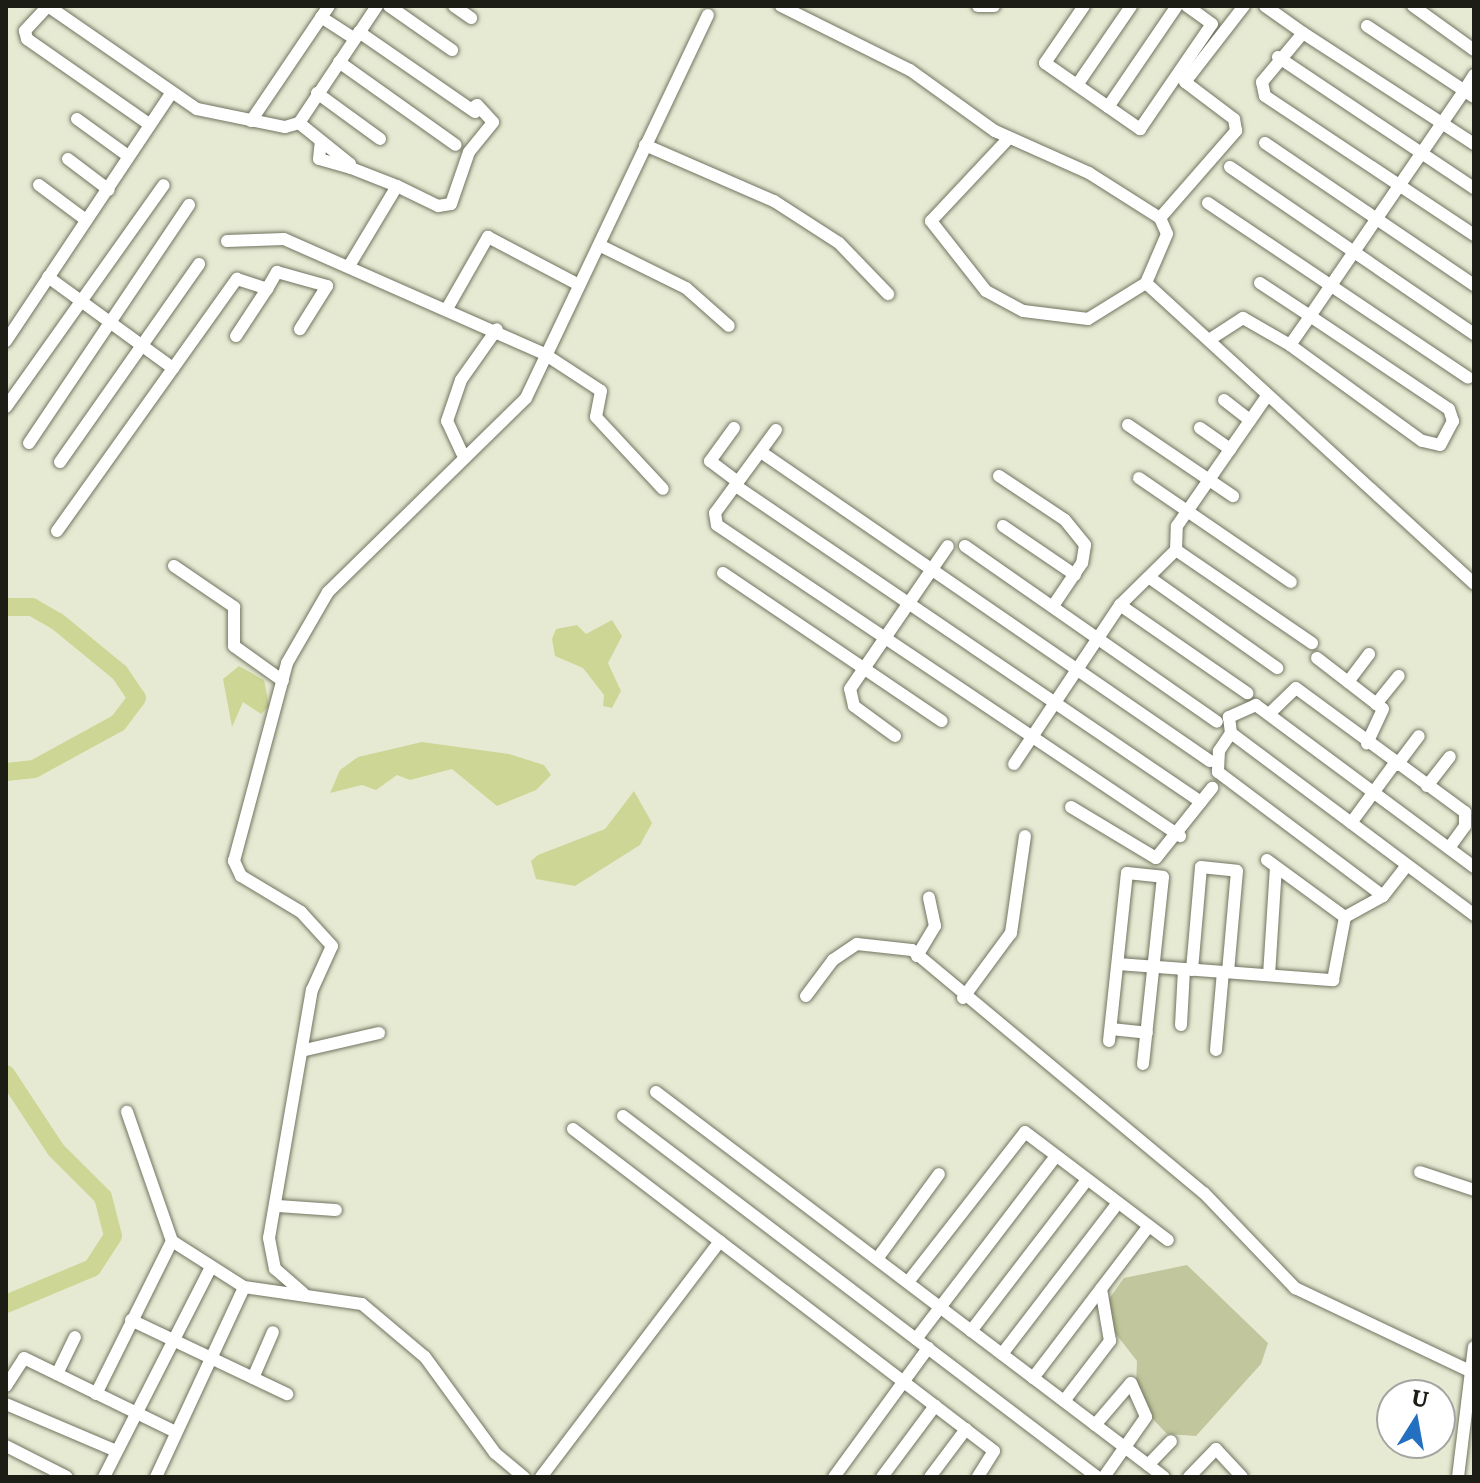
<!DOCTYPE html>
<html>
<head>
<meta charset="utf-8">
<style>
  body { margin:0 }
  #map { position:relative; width:1480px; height:1483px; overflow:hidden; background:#e7ead3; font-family:Literata,serif }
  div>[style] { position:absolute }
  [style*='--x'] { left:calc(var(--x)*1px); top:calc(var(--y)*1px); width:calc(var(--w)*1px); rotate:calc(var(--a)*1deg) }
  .green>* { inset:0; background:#c1c69c }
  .water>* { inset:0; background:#ced695 }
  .river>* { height:18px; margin:-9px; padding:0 9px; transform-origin:9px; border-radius:9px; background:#ced695 }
  .roads { filter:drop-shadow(0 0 2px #717460) drop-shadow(0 0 2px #717460) }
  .minor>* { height:12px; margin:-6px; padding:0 6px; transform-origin:6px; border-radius:6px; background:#fff }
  span { translate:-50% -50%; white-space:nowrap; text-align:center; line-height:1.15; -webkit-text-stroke:7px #fff; paint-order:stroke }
  .frame { position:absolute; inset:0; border:8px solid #1c1d15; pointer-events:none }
  .north { position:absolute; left:1376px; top:1379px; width:80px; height:80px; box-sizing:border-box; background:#fff; border:2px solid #a4a5a1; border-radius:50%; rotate:11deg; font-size:22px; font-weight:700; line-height:32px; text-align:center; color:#1c1d15 }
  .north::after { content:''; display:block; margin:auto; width:28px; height:36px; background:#2370c0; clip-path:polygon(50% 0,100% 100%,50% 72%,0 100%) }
</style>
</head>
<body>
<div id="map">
  <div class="green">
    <div style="clip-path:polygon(1187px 1265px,1268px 1343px,1261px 1364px,1196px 1436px,1167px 1434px,1150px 1416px,1136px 1385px,1137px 1361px,1112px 1329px,1109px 1299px,1124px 1278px)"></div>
  </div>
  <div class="water">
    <div style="clip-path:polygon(612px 620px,622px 636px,608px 663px,621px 691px,612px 708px,603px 706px,604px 695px,583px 668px,555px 656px,552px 639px,556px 629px,577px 625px,586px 634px)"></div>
    <div style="clip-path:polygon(239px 666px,264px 680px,269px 706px,261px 714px,243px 702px,232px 727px,223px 679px)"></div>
    <div style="clip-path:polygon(422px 742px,509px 754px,544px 765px,551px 775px,536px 790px,497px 806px,452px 769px,410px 780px,397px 775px,376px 790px,362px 785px,330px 793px,340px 770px,358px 757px)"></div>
    <div style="clip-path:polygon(634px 791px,652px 823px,640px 845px,575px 886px,536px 879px,531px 861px,538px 855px,605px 829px)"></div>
  </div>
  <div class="river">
    <div style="--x:6;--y:607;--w:26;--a:0"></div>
    <div style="--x:32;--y:607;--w:30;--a:30"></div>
    <div style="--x:58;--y:622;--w:80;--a:39.4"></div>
    <div style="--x:120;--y:673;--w:30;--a:56"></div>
    <div style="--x:137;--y:698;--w:31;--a:127"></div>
    <div style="--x:118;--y:723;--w:96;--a:151.3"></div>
    <div style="--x:34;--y:769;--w:28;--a:174"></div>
    <div style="--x:6;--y:1074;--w:91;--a:56.7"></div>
    <div style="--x:56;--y:1150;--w:66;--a:45"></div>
    <div style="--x:103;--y:1197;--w:40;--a:75.6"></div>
    <div style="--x:113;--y:1236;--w:38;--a:123"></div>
    <div style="--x:92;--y:1268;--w:93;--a:157.3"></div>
  </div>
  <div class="roads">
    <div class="minor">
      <div style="--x:48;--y:6;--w:181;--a:34.7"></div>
      <div style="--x:197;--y:109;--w:90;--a:11.6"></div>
      <div style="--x:285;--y:127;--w:15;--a:-16"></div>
      <div style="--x:299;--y:123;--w:141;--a:-56.3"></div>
      <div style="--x:48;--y:6;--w:34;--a:133"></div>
      <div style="--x:25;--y:31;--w:8;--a:76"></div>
      <div style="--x:27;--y:39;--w:149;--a:34.9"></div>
      <div style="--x:389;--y:6;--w:77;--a:34.9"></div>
      <div style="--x:454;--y:6;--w:21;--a:35"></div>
      <div style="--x:781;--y:6;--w:144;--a:26.4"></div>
      <div style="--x:910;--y:70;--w:105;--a:35.7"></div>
      <div style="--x:995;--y:131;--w:103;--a:24.1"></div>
      <div style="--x:1089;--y:173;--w:84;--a:32.4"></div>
      <div style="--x:1160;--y:218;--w:17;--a:66"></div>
      <div style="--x:1167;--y:234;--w:53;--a:113.2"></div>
      <div style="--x:1146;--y:283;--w:68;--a:148.2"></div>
      <div style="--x:1088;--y:319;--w:65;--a:-173"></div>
      <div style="--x:1023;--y:311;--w:42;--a:-151.6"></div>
      <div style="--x:986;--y:291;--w:89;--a:-128.2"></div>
      <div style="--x:931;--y:221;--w:114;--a:-46.8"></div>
      <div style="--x:978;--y:6;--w:16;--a:0"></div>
      <div style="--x:1084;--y:6;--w:69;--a:124.4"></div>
      <div style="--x:1045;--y:63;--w:116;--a:34.8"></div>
      <div style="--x:1140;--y:129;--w:127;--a:-55.6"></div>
      <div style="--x:1212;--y:24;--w:31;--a:-144"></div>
      <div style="--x:1265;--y:6;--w:47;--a:35.4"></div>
      <div style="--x:1413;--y:6;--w:75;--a:35.8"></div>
      <div style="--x:321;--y:17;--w:40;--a:32.9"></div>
      <div style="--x:1367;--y:26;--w:128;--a:33.6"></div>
      <div style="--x:359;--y:32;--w:141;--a:34.6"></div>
      <div style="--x:1278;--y:57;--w:236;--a:33.8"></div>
      <div style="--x:339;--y:62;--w:143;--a:35.4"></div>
      <div style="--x:1077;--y:85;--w:96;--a:-55.6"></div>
      <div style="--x:317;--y:93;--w:78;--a:36.1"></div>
      <div style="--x:1108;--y:107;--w:122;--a:-55.7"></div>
      <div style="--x:77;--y:119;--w:62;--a:35.8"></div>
      <div style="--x:251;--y:121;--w:139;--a:-55.9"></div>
      <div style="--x:299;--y:123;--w:65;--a:38.8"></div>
      <div style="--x:350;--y:164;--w:4;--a:76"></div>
      <div style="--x:351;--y:168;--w:33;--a:-164"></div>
      <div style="--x:319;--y:159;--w:18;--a:-84"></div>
      <div style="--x:1265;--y:143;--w:253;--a:34.2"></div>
      <div style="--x:1474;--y:144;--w:204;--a:-147"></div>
      <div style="--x:1303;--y:33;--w:64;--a:129.9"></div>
      <div style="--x:1262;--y:82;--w:14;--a:78"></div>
      <div style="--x:1265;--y:96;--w:251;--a:33.6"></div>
      <div style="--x:645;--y:145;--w:141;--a:23.5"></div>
      <div style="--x:774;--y:201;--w:77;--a:32.9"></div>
      <div style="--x:839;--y:243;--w:71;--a:46.1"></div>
      <div style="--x:68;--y:159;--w:51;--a:37.1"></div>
      <div style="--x:1230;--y:167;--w:296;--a:34.4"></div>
      <div style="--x:351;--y:168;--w:49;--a:21.4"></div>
      <div style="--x:39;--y:185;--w:59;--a:36.7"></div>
      <div style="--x:1208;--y:203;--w:313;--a:33.9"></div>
      <div style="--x:1160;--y:218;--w:116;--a:-48.9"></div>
      <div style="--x:1236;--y:131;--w:12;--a:-99"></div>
      <div style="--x:1234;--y:119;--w:61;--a:-142.9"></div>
      <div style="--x:1185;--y:82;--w:96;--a:-52.2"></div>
      <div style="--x:227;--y:241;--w:57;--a:-2"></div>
      <div style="--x:284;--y:239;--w:283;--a:23.8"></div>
      <div style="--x:543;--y:353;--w:69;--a:33.2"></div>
      <div style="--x:601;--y:391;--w:26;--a:101"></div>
      <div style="--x:596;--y:417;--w:98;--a:47.1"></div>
      <div style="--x:601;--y:246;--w:95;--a:26.3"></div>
      <div style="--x:686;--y:288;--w:57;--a:41.5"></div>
      <div style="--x:349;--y:266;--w:93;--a:-59"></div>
      <div style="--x:397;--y:186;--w:46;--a:26"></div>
      <div style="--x:438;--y:206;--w:13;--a:-9"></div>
      <div style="--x:451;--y:204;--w:55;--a:-70.9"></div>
      <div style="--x:469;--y:152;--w:38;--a:-51"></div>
      <div style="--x:493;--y:122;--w:23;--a:-133"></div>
      <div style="--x:477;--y:105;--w:7;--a:146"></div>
      <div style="--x:48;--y:277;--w:155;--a:36.1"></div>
      <div style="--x:1146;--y:283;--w:445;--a:42.5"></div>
      <div style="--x:1260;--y:283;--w:60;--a:33.4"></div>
      <div style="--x:1310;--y:316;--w:167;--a:33.8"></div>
      <div style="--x:1449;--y:409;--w:13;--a:72"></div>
      <div style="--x:1453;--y:421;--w:27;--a:118"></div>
      <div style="--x:1440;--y:445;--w:18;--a:-167"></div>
      <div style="--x:1422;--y:441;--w:163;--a:-144"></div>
      <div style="--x:1290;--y:345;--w:35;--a:-55"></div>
      <div style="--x:1310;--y:316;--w:273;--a:-55.6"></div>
      <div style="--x:1464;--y:91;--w:19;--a:-58"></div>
      <div style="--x:448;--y:307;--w:81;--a:-60.3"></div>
      <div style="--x:488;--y:237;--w:103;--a:27.8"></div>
      <div style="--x:236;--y:336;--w:56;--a:-56.6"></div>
      <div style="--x:1212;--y:338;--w:37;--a:-33"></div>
      <div style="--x:1243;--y:318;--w:54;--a:29.9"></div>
      <div style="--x:6;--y:341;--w:297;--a:-56.3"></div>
      <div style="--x:1224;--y:400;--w:33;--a:38"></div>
      <div style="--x:6;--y:407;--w:272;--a:-54.6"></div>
      <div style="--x:1128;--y:425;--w:127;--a:34.1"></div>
      <div style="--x:734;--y:428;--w:41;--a:126"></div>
      <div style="--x:710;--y:461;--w:35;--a:37"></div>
      <div style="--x:1200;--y:428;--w:37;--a:35"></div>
      <div style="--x:776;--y:430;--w:103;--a:126.3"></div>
      <div style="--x:715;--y:513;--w:12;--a:81"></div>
      <div style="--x:717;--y:525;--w:558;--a:33.89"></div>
      <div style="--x:29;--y:443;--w:287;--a:-56.1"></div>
      <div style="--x:761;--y:452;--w:545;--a:34.54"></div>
      <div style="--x:462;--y:453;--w:35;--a:-115"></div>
      <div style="--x:447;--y:421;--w:43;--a:-71.1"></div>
      <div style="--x:461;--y:380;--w:62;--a:-54.8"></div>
      <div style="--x:60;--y:462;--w:242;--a:-54.9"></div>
      <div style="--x:999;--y:476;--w:79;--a:33.7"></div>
      <div style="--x:1065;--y:520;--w:32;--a:51"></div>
      <div style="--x:1085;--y:545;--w:18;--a:99"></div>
      <div style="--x:1082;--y:563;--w:52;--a:124"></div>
      <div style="--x:1139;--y:478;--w:184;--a:34.4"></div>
      <div style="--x:736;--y:486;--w:562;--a:34.2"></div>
      <div style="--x:1003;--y:526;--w:87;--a:34.2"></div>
      <div style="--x:57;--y:531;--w:310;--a:-54.5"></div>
      <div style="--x:237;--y:279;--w:32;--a:18"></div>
      <div style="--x:267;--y:289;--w:20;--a:-60"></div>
      <div style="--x:277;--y:272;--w:52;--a:15.6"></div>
      <div style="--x:327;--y:286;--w:51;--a:122.1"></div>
      <div style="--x:965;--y:546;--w:307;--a:34.9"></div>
      <div style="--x:1176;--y:550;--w:165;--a:34.4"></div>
      <div style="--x:174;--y:566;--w:73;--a:34.3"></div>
      <div style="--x:234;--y:607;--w:39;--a:90"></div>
      <div style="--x:234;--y:646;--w:60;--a:35.5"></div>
      <div style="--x:723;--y:573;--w:264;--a:34.1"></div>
      <div style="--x:1150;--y:578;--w:156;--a:35.3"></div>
      <div style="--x:1120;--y:605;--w:155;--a:34.7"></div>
      <div style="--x:1317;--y:658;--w:83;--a:37.7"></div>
      <div style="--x:1383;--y:709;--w:38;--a:115"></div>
      <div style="--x:1348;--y:682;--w:35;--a:-53"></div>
      <div style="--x:1376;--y:704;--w:36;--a:-51"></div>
      <div style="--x:1269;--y:714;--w:37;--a:-44"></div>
      <div style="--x:1296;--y:688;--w:210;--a:36.3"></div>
      <div style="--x:1465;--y:812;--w:14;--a:90"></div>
      <div style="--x:1465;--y:826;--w:27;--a:126"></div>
      <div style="--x:1231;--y:733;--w:22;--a:124"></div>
      <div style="--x:1219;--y:751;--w:21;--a:93"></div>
      <div style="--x:1218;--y:772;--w:206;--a:36.9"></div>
      <div style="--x:1383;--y:896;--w:39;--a:-52"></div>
      <div style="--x:895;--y:736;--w:51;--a:-143.8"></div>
      <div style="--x:854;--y:706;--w:17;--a:-103"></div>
      <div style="--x:850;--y:689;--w:173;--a:-55.6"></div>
      <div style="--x:1014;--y:764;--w:191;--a:-56.3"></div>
      <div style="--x:1120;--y:605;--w:78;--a:-44.5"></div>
      <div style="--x:1176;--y:550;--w:24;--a:-88"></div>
      <div style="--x:1177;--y:526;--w:155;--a:-55.3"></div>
      <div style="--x:1397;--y:765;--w:36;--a:-53"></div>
      <div style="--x:1427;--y:786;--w:37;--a:-52"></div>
      <div style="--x:1071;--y:807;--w:99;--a:31"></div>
      <div style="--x:1156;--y:858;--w:90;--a:-51.3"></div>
      <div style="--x:1351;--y:823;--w:74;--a:-53.7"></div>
      <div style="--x:1267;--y:860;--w:97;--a:36.2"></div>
      <div style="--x:1345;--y:917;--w:43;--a:-28.9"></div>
      <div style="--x:1474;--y:867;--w:272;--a:-143.4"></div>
      <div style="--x:1256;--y:705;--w:30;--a:156"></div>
      <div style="--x:1229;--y:717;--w:16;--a:83"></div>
      <div style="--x:1231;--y:733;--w:304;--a:36.8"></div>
      <div style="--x:917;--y:956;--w:35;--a:-59"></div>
      <div style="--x:935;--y:926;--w:29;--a:-102"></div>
      <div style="--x:1118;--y:964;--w:216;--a:4.3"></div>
      <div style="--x:1333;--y:980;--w:64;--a:-79.2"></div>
      <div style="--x:1192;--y:970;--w:103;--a:-85"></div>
      <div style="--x:1201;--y:867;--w:36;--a:6"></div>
      <div style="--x:1237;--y:871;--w:101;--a:95.1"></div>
      <div style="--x:1269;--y:975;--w:108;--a:-86.3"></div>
      <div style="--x:806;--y:996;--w:45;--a:-53.1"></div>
      <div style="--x:833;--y:960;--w:29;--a:-34"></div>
      <div style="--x:857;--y:944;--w:55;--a:6.2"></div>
      <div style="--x:912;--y:950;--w:380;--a:39.8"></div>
      <div style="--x:1204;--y:1193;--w:132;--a:46.2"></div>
      <div style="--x:1295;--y:1288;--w:198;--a:25.4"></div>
      <div style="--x:963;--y:998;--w:81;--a:-53.6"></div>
      <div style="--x:1011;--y:933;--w:98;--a:-81.8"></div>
      <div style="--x:1181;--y:1025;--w:56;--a:-86.9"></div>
      <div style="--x:1111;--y:1029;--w:36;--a:6"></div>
      <div style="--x:1109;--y:1041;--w:169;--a:-83.9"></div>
      <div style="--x:1127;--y:873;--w:36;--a:6"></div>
      <div style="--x:1163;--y:877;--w:188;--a:96.1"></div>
      <div style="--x:305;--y:1050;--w:76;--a:-12.9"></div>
      <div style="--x:1216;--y:1050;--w:78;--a:-84.9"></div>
      <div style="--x:656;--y:1092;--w:637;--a:37.16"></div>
      <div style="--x:623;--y:1116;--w:596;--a:37.29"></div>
      <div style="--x:573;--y:1129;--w:530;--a:37.41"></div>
      <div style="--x:994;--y:1451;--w:31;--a:122"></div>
      <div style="--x:1420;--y:1172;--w:57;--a:18.4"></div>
      <div style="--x:277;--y:1206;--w:59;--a:3.9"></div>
      <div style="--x:172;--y:1241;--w:85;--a:32.6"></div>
      <div style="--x:244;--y:1287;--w:119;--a:8.2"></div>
      <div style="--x:362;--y:1304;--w:82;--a:40.1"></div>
      <div style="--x:425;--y:1357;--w:119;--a:53.9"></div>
      <div style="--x:495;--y:1453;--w:38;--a:40"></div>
      <div style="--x:877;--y:1259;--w:105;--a:-53.9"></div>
      <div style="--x:908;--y:1282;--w:190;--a:-52"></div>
      <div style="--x:1025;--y:1132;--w:179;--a:37.1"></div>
      <div style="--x:303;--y:1293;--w:37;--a:-139"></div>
      <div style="--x:275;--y:1269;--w:32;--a:-101"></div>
      <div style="--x:269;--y:1238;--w:252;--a:-80.2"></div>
      <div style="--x:312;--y:990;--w:48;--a:-65.6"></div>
      <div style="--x:332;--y:946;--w:46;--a:-132.4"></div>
      <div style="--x:301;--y:912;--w:70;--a:-149"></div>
      <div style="--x:241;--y:876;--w:17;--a:-115"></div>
      <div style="--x:234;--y:861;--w:205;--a:-75"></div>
      <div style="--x:287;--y:663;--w:82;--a:-60"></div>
      <div style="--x:328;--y:592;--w:277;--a:-44.4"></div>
      <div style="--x:526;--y:398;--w:424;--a:-64.6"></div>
      <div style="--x:131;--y:1320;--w:173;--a:25.4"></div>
      <div style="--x:971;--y:1331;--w:190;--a:-52.5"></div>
      <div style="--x:916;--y:1339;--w:230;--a:-52.6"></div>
      <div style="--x:1002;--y:1354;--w:190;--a:-52.5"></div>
      <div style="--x:57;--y:1374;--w:41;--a:-64.1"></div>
      <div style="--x:253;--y:1378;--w:50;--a:-66.5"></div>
      <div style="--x:1033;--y:1378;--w:191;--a:-52.7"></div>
      <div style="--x:6;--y:1386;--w:33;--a:-57"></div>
      <div style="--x:24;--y:1358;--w:169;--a:26"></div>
      <div style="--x:96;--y:1394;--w:171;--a:-63.6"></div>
      <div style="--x:172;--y:1241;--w:137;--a:-109.2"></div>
      <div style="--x:1064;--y:1401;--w:76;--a:-52.5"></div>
      <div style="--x:1110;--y:1341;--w:53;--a:-99.8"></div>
      <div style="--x:6;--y:1404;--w:120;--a:23.1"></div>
      <div style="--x:1095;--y:1425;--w:55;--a:-49.4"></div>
      <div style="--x:1131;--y:1383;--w:37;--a:66"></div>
      <div style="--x:1146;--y:1417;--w:73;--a:125"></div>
      <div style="--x:6;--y:1446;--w:68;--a:26.9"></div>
      <div style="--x:1148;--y:1465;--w:33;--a:-46"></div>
      <div style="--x:104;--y:1477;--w:236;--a:-63"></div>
      <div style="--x:156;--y:1477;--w:209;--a:-65.1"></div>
      <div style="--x:541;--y:1477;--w:296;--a:-52.8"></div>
      <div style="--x:834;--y:1477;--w:160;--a:-53.9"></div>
      <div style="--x:882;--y:1477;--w:89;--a:-53.3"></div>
      <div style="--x:930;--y:1477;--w:60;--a:-53.1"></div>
      <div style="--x:1189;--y:1477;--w:39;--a:-46"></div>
      <div style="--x:1216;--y:1449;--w:38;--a:47"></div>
      <div style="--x:1458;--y:1477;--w:131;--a:-83"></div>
    </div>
  </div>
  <div class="frame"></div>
  <div class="north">U</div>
</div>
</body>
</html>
